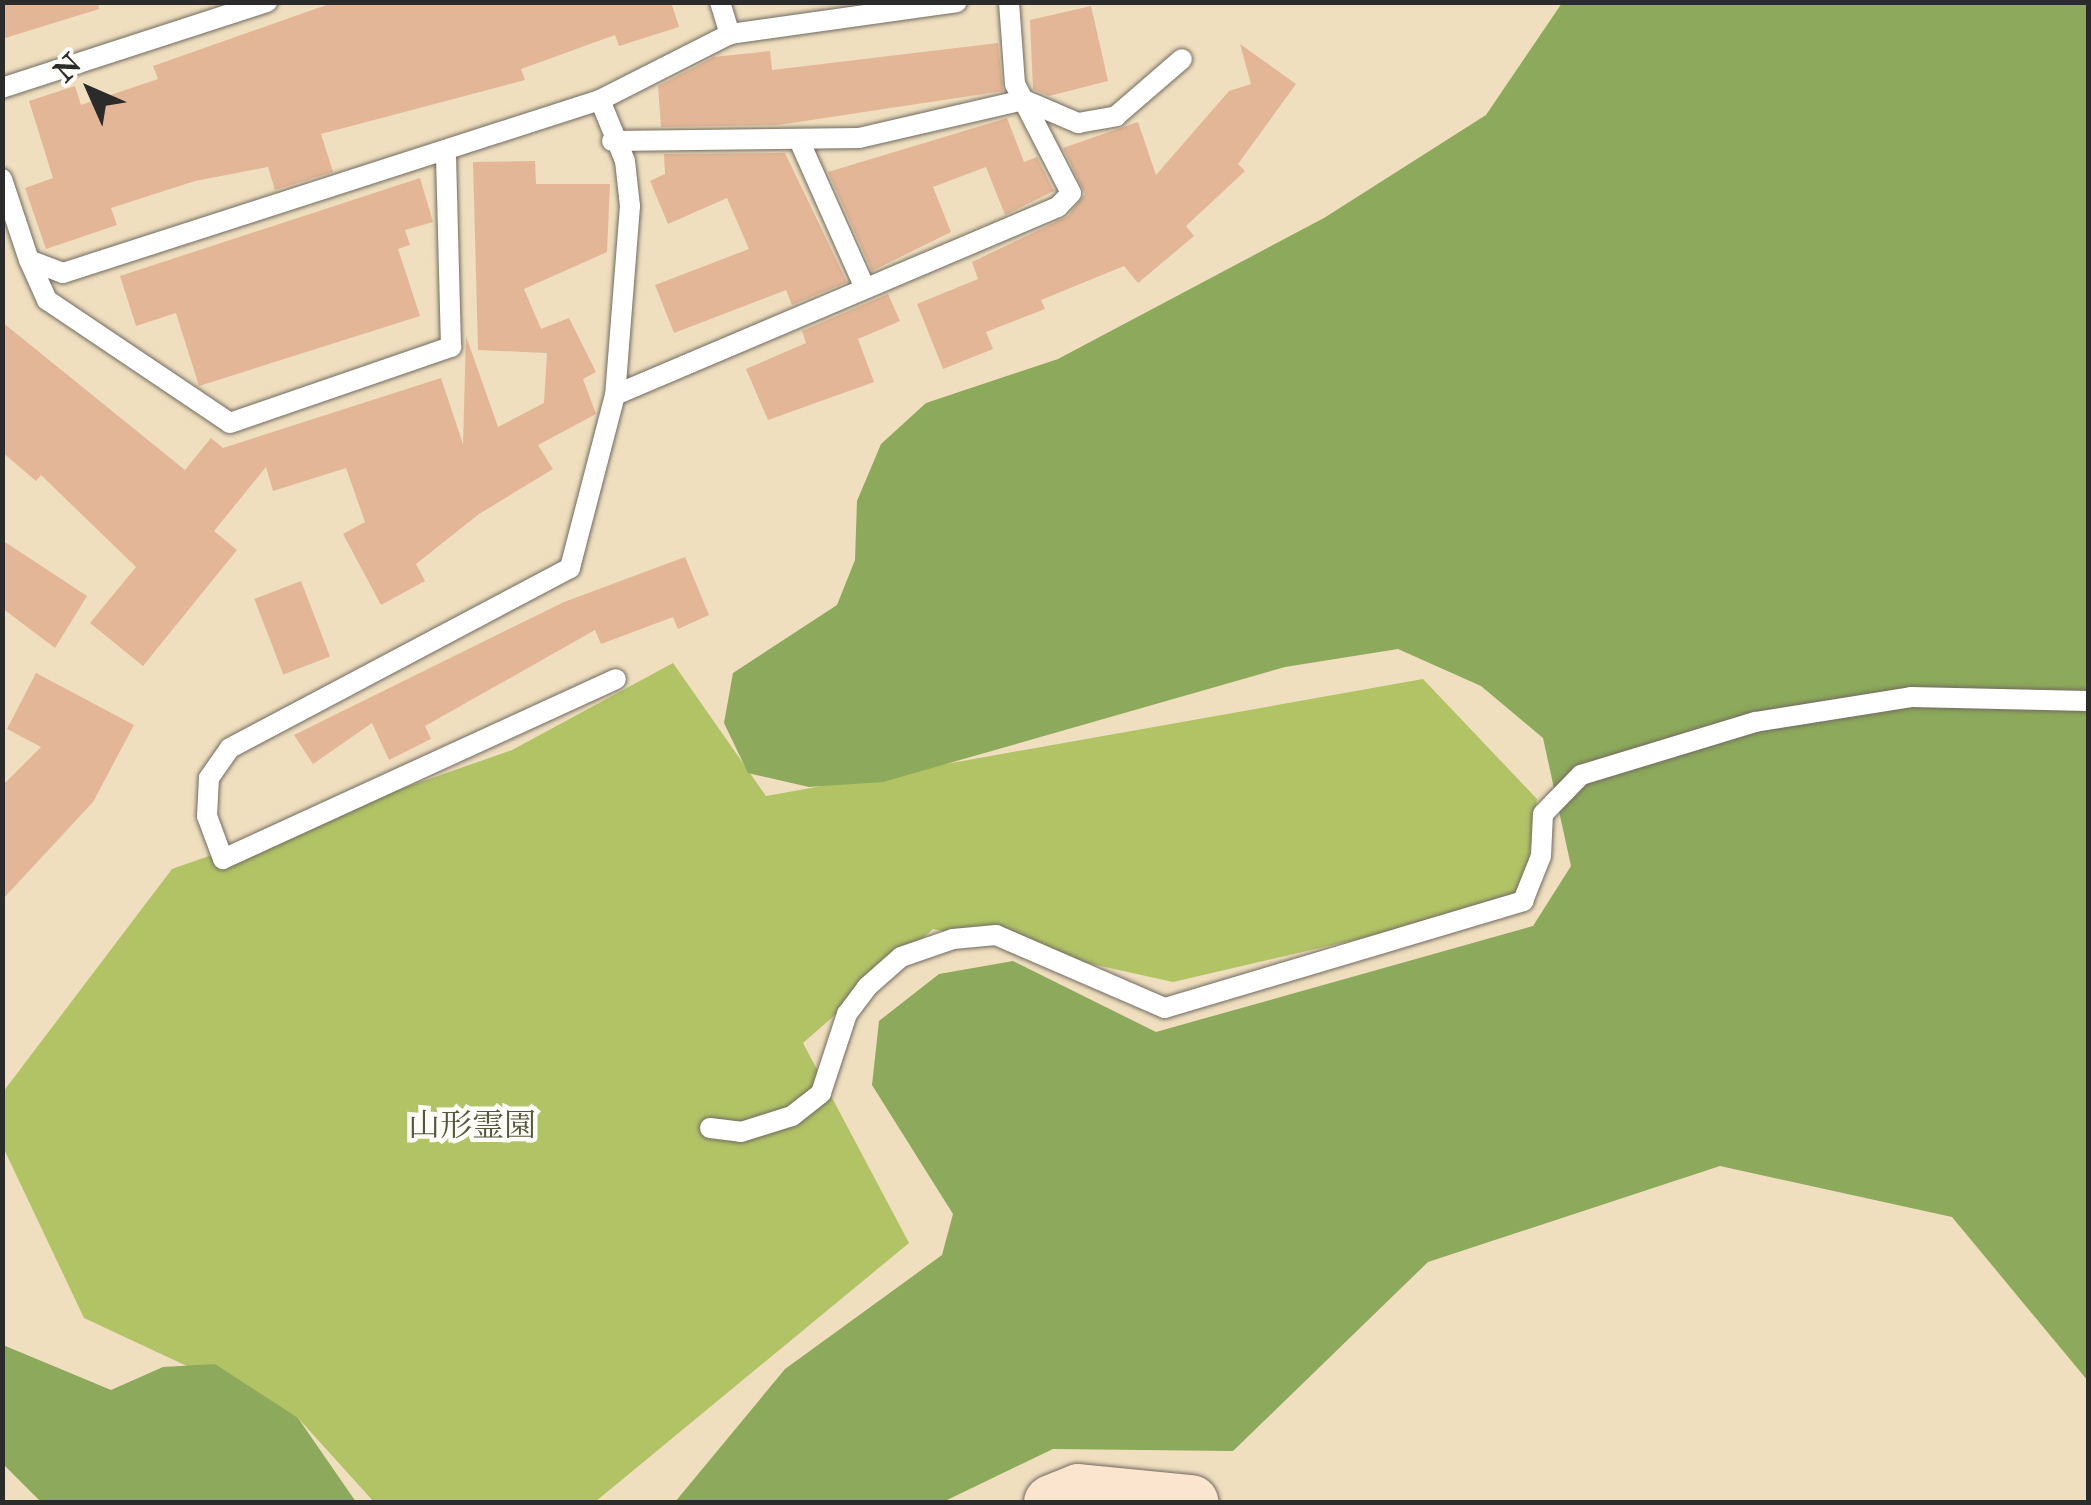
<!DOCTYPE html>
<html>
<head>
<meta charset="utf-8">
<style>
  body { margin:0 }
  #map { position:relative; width:2091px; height:1505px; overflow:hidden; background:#efdfbf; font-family:"IM FELL Double Pica","Noto Serif JP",serif }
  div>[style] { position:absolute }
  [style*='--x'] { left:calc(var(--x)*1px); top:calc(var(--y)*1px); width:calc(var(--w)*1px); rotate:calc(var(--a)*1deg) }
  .green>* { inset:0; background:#b2c366 }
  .forest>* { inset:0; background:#8da95b }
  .building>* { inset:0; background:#e2b697; transform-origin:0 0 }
  .roads { filter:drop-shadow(0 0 2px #706a5f) drop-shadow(0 0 2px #706a5f) }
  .lane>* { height:20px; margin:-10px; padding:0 10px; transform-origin:10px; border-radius:10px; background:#fff }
  .secondary>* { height:55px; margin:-27.5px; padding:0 27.5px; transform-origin:27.5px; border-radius:27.5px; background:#fce5cf }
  span { translate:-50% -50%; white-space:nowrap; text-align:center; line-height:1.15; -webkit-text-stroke:9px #fdfcf7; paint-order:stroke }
  .park-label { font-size:32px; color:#54593d }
  .frame { position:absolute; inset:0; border:5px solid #2b2b2b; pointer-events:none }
  .north { position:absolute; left:40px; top:40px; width:100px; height:100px; -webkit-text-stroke:8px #fdfcf7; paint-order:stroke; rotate:315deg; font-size:28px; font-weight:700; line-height:40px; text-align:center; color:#2b2b2b }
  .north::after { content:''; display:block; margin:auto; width:35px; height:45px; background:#2b2b2b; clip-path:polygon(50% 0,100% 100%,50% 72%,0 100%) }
</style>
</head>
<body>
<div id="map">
  <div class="green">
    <div style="clip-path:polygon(673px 663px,766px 796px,1423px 679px,1537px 799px,1523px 901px,1173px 982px,933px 929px,803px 1043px,909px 1243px,595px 1502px,374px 1502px,298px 1418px,84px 1318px,3px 1147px,3px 1092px,172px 869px,512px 750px)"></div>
  </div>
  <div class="forest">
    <div style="clip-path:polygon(1562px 3px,2088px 3px,2088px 1381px,1952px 1217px,1720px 1166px,1428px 1262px,1233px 1451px,1053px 1449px,943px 1502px,675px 1502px,785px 1369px,942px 1255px,953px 1214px,872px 1085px,879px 1021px,939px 974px,1013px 961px,1156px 1032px,1533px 926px,1571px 866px,1543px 738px,1481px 686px,1398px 649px,1285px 667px,883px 782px,809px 787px,748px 773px,724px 723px,733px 673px,837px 605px,855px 560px,857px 501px,881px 444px,926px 403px,1058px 359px,1324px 218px,1486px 115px)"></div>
    <div style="clip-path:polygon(3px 1345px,111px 1390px,163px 1367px,215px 1364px,298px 1418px,356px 1502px,41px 1502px,3px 1464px)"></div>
  </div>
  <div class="building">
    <div style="clip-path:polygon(2px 2px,98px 2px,99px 9px,2px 39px)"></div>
    <div style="clip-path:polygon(335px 2px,671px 2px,679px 27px,619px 46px,615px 35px,521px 69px,525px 80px,321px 134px,333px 172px,275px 190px,268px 167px,195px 181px,111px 208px,117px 225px,46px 249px,25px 188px,53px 178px,29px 101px,75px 86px,81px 105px,158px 79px,153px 66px)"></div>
    <div style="clip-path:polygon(1091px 6px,1108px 81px,1049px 96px,1033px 89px,1030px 20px)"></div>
    <div style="clip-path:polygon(998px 43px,1003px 91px,778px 125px,661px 127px,658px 86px,714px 57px,770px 51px,772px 70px)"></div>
    <div style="clip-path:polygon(1240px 44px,1296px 84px,1238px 164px,1245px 171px,1186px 226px,1194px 236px,1138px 283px,1124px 266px,1041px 300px,1045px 309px,986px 332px,993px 349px,943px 369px,917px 304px,978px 279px,972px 262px,1068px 216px,1085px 194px,1063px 148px,1138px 122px,1156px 175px,1229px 91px,1251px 84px)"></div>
    <div style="clip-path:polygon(1007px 118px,1024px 162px,1037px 157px,1054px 191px,1005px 215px,986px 167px,933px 187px,951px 232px,872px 271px,828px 172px)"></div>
    <div style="clip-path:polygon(785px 153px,847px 282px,792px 305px,786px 290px,674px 333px,655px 285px,749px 249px,727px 198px,668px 224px,650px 181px,665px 174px,664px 154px)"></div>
    <div style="clip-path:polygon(535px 161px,536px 184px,610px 184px,607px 252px,524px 289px,541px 329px,569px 318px,596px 372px,583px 379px,596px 414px,538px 445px,553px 469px,479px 514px,416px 564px,425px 581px,381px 605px,343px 534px,365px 522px,346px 468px,273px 491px,266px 467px,214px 531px,237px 550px,143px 666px,90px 623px,136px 567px,41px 475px,36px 481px,2px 452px,2px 322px,185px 470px,211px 438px,223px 448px,441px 378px,463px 444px,466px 336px,498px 427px,544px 403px,547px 353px,478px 350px,473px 162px)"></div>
    <div style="clip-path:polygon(420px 178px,433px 222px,405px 230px,410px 245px,398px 249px,420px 316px,199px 386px,176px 313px,136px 326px,120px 276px)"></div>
    <div style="clip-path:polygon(888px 294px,900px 321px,858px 339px,874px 382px,768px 420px,746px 369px,806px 343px,802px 331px)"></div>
    <div style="clip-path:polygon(2px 540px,87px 596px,55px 648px,2px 608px)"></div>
    <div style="clip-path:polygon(685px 557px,709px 615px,678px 629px,673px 617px,601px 644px,595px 630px,425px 726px,431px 739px,389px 760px,372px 723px,313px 764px,294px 735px,564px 602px)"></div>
    <div style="left:301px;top:581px;width:81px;height:50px;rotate:69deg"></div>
    <div style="clip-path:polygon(36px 673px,134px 725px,93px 802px,2px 900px,2px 786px,41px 747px,7px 729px)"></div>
  </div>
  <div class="roads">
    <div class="lane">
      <div style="--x:720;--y:2;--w:34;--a:73"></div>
      <div style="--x:2;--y:88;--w:279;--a:-18"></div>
      <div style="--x:600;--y:100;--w:66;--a:67.7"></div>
      <div style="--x:625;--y:161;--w:45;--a:83.7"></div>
      <div style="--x:630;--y:206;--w:190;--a:94.5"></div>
      <div style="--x:615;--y:395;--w:179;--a:104.6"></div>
      <div style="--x:570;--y:568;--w:385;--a:152.1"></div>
      <div style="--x:230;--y:748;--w:37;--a:125"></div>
      <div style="--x:209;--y:778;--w:38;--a:93"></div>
      <div style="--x:207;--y:816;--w:46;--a:69.6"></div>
      <div style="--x:223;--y:859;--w:432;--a:-24.6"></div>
      <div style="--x:799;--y:140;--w:162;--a:66"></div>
      <div style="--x:612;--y:141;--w:247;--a:-0.7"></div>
      <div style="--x:859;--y:138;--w:169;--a:-13"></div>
      <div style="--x:1024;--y:100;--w:59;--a:23.1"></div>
      <div style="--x:1078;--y:123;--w:39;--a:-10"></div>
      <div style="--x:1116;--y:116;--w:87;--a:-40.8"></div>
      <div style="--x:2;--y:179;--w:85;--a:71.6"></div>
      <div style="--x:29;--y:260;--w:36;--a:21"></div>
      <div style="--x:63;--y:273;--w:564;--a:-17.86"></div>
      <div style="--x:600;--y:100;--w:146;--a:-26.9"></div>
      <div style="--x:730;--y:34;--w:229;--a:-8"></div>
      <div style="--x:29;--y:260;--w:44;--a:65.8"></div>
      <div style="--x:47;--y:300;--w:220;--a:33.9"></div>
      <div style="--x:230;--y:423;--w:234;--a:-19"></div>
      <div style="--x:451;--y:347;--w:195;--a:-91.5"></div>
      <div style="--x:615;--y:395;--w:481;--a:-23"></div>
      <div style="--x:1058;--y:207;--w:19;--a:-47"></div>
      <div style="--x:1071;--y:193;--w:123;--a:-117.2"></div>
      <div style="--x:1015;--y:84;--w:82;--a:-94.2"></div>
      <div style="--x:710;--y:1128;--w:31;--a:7"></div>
      <div style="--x:741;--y:1132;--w:53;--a:-17.4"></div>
      <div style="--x:792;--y:1116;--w:37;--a:-38"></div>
      <div style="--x:821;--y:1093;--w:83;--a:-71.8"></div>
      <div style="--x:847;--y:1014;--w:34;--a:-53"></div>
      <div style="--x:867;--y:987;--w:45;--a:-41.4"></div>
      <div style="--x:901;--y:957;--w:55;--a:-19.1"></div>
      <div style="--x:953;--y:939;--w:43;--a:-5.3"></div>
      <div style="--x:996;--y:935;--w:184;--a:23.4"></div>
      <div style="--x:1165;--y:1008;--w:374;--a:-16.6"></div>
      <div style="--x:1523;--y:901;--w:48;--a:-68.2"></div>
      <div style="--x:1541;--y:856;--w:42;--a:-87.3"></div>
      <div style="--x:1543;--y:814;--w:54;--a:-45.7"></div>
      <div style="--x:1581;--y:775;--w:182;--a:-16.9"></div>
      <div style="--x:1755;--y:722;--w:158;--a:-9.1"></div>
      <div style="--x:1911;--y:697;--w:177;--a:1.3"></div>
    </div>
    <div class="secondary">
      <div style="--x:1051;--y:1502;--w:29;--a:-22"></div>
      <div style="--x:1078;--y:1491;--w:113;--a:5.6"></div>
    </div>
  </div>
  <div class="park-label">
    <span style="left:472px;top:1126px">山形霊園</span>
  </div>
  <div class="frame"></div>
  <div class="north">N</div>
</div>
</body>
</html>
